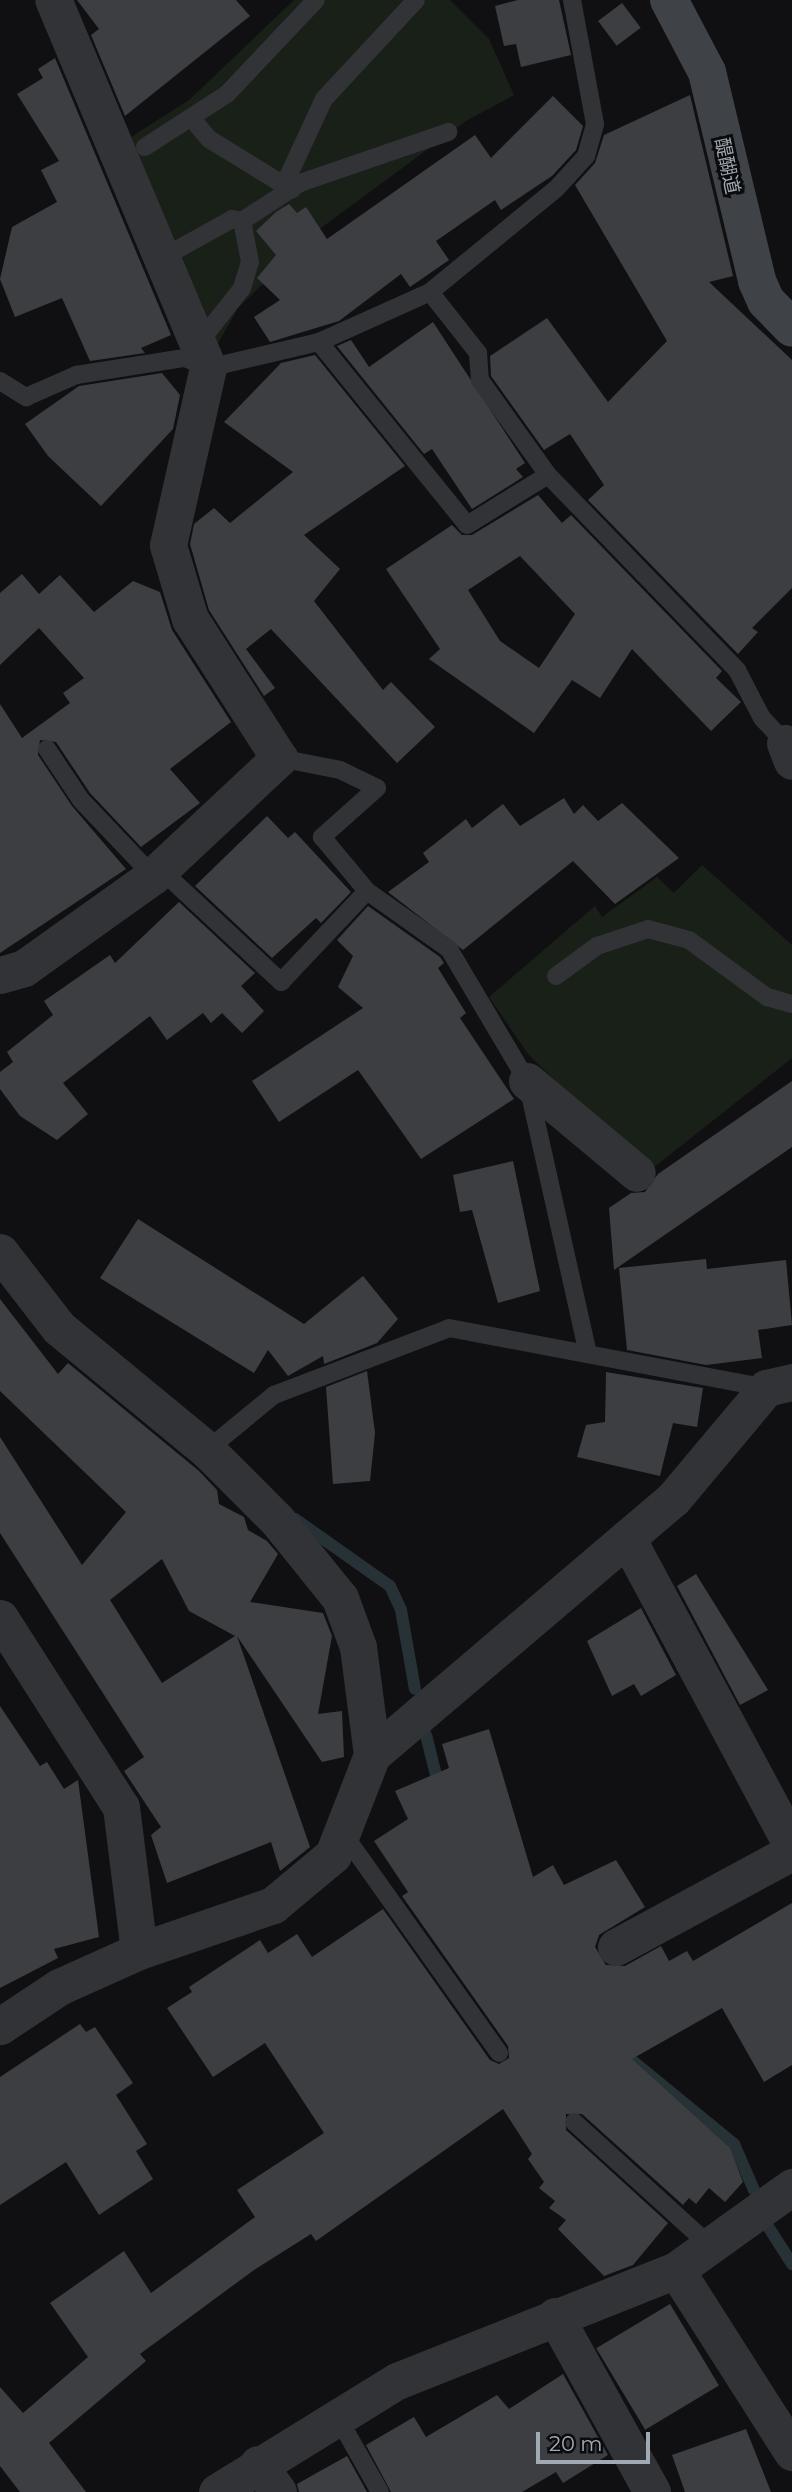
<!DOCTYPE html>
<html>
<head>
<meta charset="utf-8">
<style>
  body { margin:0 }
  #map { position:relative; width:792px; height:2492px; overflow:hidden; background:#101012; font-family:Montserrat,"Noto Sans JP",sans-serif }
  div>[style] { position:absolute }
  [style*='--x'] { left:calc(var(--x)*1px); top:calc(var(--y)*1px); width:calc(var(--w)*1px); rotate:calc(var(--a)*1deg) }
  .green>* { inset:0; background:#182018 }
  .stream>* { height:12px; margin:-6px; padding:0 6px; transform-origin:6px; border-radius:6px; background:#263236 }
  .building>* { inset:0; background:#3c3e42; transform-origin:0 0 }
  .lane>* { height:18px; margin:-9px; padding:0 9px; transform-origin:9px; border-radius:9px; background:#313337 }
  .street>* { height:37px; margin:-18.5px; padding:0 18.5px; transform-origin:18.5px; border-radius:18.5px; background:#313337 }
  .secondary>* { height:38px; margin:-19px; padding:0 19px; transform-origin:19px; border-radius:19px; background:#3f4247 }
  span { translate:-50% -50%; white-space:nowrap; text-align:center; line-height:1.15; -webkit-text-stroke:6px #0b0b0d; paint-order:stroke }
  .street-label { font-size:19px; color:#a0aab3 }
  .scale { position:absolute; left:536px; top:2432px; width:114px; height:32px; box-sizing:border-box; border:4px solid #a0aab3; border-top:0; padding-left:9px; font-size:21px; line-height:24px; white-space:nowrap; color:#a0aab3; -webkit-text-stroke:5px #0b0b0d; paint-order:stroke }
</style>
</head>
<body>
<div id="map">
  <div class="green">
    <div style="clip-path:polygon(294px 0,450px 0,489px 39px,514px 95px,466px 121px,321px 228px,238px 308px,215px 349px,131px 137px,189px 100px)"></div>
    <div style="clip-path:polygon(702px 865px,792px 945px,792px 1058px,648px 1172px,528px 1054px,489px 997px,595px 906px,602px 917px,657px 877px,674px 893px)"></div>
  </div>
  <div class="stream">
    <div style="--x:295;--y:1519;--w:116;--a:35.2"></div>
    <div style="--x:390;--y:1586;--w:26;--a:65"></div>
    <div style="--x:401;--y:1610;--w:80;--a:80"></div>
    <div style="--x:426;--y:1735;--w:54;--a:76"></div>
    <div style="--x:624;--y:2054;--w:142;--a:39.3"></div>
    <div style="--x:734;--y:2144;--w:50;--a:66.5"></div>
    <div style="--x:769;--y:2228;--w:43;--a:57.4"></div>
  </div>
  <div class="building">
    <div style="clip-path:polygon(77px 0,236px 0,250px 16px,125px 116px,91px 35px,99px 29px)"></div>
    <div style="clip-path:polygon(518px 0,559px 0,571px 55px,521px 67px,516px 44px,504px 46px,495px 6px)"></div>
    <div style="left:622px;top:3px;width:31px;height:30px;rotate:53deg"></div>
    <div style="clip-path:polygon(55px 58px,171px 335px,141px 348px,145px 353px,90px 361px,62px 298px,15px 317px,0 279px,12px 227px,57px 202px,41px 170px,59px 161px,17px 94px,43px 78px,38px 69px)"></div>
    <div style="clip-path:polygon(690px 95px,733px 276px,709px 282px,792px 360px,792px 588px,752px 628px,758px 632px,738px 654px,588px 500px,604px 485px,570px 434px,544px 450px,491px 376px,490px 356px,547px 318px,608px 402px,667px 341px,575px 185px,595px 163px,604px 135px)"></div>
    <div style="clip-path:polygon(553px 96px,583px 126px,576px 150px,552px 176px,501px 210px,495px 200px,436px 241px,449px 260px,410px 287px,401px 274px,339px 321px,270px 342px,254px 317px,280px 300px,257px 278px,276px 255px,256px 231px,276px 212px,289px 204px,297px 213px,306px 207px,327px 239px,475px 135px,491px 158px)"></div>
    <div style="clip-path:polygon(433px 322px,525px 463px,516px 469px,523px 477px,472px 509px,432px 449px,424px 454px,337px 346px,351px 340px,369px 367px)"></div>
    <div style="clip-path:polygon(315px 355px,405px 466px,304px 535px,340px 569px,314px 601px,383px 690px,391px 682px,435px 727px,397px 763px,271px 629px,246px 649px,275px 688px,264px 696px,209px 610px,190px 544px,194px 524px,214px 508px,230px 523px,293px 472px,224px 422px,281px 363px)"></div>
    <div style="clip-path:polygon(162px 373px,180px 395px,173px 429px,101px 506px,48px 456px,25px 424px,79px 386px)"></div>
    <div style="clip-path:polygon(evenodd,538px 495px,562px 523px,571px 515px,722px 671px,716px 678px,741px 702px,711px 731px,632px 649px,600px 698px,572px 680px,534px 733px,429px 659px,440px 649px,386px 569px,452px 525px,462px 535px,472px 535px,538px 495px,520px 556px,575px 614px,539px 668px,500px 641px,468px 590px,520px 556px)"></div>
    <div style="clip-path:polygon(22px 574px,39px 594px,60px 575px,94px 612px,133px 581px,160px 592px,172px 630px,231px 722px,170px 769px,200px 803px,141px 847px,90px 793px,56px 742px,40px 740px,38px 755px,72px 806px,126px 869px,0 953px,0 704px,22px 738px,70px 703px,63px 693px,84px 678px,39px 628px,0 665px,0 593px)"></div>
    <div style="clip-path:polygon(564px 798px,574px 814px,583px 805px,598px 821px,622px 803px,679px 858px,615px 904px,573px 861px,463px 950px,388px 892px,429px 862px,423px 853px,466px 819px,472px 828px,503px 804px,520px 826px)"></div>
    <div style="clip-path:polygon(267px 816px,288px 838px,295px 832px,351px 892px,321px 923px,316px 918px,272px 958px,195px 886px)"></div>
    <div style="clip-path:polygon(179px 902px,255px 973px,241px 986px,264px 1011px,242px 1033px,222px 1013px,211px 1023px,203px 1013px,167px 1040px,150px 1016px,63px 1083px,88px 1114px,57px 1140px,20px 1116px,0 1089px,0 1072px,13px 1062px,7px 1052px,53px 1015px,44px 1001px,110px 955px,115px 963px)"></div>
    <div style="clip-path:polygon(368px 906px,440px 957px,444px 963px,438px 968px,466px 1013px,460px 1018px,514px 1099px,421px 1159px,358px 1070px,279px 1122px,252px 1081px,363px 1008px,338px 987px,353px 956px,337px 940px)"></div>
    <div style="clip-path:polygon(792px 1081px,792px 1147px,614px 1270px,609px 1208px,631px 1193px,645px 1192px,658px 1174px)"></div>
    <div style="clip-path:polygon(513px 1161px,540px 1291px,498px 1303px,472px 1210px,460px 1212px,453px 1175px)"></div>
    <div style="clip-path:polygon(138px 1219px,304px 1324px,363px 1276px,398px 1319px,377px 1343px,324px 1364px,323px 1356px,288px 1376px,268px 1350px,254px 1373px,100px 1278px)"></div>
    <div style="clip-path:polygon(706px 1259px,707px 1269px,786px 1260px,792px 1325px,758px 1330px,762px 1358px,706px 1365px,627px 1350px,619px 1268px)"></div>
    <div style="clip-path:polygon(evenodd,0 1299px,58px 1374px,68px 1363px,199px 1471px,217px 1490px,219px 1504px,244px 1517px,248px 1530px,267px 1541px,278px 1554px,250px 1602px,323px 1613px,332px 1636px,318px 1714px,342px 1711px,344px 1757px,322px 1762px,237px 1636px,310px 1847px,280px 1871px,271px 1842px,167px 1883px,151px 1835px,161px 1827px,124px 1771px,144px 1757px,0 1533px,0 1437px,82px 1565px,126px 1512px,0 1391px,0 1299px,162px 1559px,189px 1611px,235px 1636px,162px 1683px,110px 1600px,162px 1559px)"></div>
    <div style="clip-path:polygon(367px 1371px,375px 1433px,370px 1481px,333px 1484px,326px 1387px)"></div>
    <div style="clip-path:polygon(606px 1372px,703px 1388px,697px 1427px,673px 1423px,660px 1476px,577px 1457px,586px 1425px,605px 1422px)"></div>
    <div style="clip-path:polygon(696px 1574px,768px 1690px,740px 1705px,677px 1586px)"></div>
    <div style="clip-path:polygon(641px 1608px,676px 1675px,641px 1696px,634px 1684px,612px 1696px,587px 1641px)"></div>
    <div style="clip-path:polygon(0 1706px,40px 1766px,47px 1762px,64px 1789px,78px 1780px,99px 1937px,54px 1949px,58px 1958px,0 1988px)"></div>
    <div style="clip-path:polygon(489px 1729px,533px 1877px,553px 1865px,564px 1885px,616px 1860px,645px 1907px,599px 1935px,595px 1947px,606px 1965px,625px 1966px,661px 1946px,669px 1961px,687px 1951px,693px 1961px,792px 1903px,792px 2065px,764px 2082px,722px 2008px,632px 2059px,730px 2148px,743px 2182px,725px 2202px,709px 2188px,696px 2204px,689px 2198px,683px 2205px,582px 2114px,566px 2114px,566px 2130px,668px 2223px,633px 2265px,604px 2276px,558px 2229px,566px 2220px,549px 2208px,555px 2201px,539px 2188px,544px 2182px,528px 2159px,532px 2154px,503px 2109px,316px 2241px,311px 2234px,254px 2270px,140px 2354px,146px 2361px,49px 2443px,86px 2492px,20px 2492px,0 2466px,0 2387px,23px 2413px,88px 2357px,50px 2303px,124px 2251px,151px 2293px,255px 2217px,237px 2190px,324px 2133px,265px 2043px,213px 2077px,167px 2008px,192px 1992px,189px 1987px,260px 1940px,268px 1953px,297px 1934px,312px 1957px,383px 1909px,490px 2060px,499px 2064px,509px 2058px,508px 2046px,402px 1896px,408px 1892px,374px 1841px,408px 1819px,395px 1791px,449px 1768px,442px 1744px)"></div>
    <div style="clip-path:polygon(80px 2024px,86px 2032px,95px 2027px,133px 2083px,116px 2095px,147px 2144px,136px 2151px,153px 2179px,99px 2215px,66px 2162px,0 2205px,0 2077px)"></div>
    <div style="left:670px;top:2304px;width:95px;height:86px;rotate:59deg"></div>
    <div style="clip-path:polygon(563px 2374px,608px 2455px,563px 2483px,556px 2472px,522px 2492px,391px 2492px,366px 2445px,414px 2417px,426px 2437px,497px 2395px,509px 2409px)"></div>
    <div style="clip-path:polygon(746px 2429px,771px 2492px,685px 2492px,672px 2455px)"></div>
    <div style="clip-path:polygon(347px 2456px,367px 2492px,299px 2492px,297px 2484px)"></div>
  </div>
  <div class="lane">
    <div style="--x:193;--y:120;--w:25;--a:50"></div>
    <div style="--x:209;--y:139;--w:97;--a:31.6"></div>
    <div style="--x:145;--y:147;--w:98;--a:-32.9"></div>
    <div style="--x:227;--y:94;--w:129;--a:-46.6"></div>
    <div style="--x:285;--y:183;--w:93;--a:-65.1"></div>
    <div style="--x:324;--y:99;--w:135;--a:-47.1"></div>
    <div style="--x:162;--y:258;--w:80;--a:-29.1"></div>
    <div style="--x:232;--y:219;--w:10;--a:11"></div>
    <div style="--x:430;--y:292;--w:78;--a:51.8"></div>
    <div style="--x:478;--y:353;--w:27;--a:86"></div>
    <div style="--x:480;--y:380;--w:117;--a:54.4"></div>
    <div style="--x:548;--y:475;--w:272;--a:45.9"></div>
    <div style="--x:737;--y:670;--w:54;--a:62.5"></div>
    <div style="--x:762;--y:718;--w:34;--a:47"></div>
    <div style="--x:319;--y:342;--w:235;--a:51"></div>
    <div style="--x:467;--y:525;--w:95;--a:-31.7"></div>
    <div style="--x:198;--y:344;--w:71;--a:-51.8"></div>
    <div style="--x:242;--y:288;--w:27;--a:-73"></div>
    <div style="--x:250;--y:262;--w:42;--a:-101"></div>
    <div style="--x:242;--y:221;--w:69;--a:-33.2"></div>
    <div style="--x:300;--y:183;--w:157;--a:-19"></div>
    <div style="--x:0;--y:381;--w:31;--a:32"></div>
    <div style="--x:26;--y:397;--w:55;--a:-23.7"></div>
    <div style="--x:76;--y:375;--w:110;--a:-8.9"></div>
    <div style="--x:185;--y:358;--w:25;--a:23"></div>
    <div style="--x:208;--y:368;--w:114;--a:-13.2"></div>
    <div style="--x:319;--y:342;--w:122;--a:-24.2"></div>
    <div style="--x:430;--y:292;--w:163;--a:-39.3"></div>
    <div style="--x:556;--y:189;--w:45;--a:-47.7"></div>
    <div style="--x:586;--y:156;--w:33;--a:-74"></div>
    <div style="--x:595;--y:124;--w:126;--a:-100.5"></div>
    <div style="--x:47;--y:749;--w:61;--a:56.3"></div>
    <div style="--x:81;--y:800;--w:105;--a:46.5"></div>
    <div style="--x:279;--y:758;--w:62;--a:11.1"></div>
    <div style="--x:340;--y:770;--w:41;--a:25.9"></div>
    <div style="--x:377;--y:788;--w:74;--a:138.3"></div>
    <div style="--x:322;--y:837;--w:70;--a:50.2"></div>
    <div style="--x:160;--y:869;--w:166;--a:43"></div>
    <div style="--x:281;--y:982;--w:125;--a:-46.6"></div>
    <div style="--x:367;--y:891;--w:100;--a:35.3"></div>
    <div style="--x:449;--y:949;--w:153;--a:59.4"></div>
    <div style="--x:527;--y:1081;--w:279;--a:77.4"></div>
    <div style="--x:556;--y:976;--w:51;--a:-36.2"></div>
    <div style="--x:597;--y:946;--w:54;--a:-18.4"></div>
    <div style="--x:648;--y:929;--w:42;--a:15"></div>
    <div style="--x:689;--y:940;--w:97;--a:36.2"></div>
    <div style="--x:767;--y:997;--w:26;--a:16"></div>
    <div style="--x:207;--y:1450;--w:87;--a:-39.4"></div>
    <div style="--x:274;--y:1395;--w:187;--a:-20.9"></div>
    <div style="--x:449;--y:1328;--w:323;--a:10.7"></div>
    <div style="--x:342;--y:1832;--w:271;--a:54.6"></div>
    <div style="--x:574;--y:2122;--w:180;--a:42.3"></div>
    <div style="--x:337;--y:2416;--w:87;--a:60.5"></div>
  </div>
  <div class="street">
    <div style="--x:785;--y:743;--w:19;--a:69"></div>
    <div style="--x:0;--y:975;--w:25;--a:-16"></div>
    <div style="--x:24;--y:968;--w:158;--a:-35.5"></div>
    <div style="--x:153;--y:876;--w:173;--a:-43.1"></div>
    <div style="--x:279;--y:758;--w:165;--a:-122.6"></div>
    <div style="--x:190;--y:619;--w:77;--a:-106.6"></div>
    <div style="--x:168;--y:545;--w:181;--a:-77.3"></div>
    <div style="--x:208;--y:368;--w:399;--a:-112.8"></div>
    <div style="--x:527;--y:1081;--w:143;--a:39.9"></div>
    <div style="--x:0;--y:1252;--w:96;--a:52.2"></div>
    <div style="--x:59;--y:1328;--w:192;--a:39.5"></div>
    <div style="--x:207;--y:1450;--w:99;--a:45"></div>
    <div style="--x:277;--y:1520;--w:100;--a:51.1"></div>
    <div style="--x:340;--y:1598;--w:52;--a:69.8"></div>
    <div style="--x:358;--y:1647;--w:109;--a:82.6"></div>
    <div style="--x:627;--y:1538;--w:349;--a:61.8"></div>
    <div style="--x:0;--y:1618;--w:224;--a:57.4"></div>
    <div style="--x:121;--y:1807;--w:145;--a:82.9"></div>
    <div style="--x:616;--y:1947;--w:200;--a:-28.4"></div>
    <div style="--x:0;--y:2026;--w:71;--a:-33.5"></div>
    <div style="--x:59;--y:1987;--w:88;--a:-24.2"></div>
    <div style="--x:139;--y:1951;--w:142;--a:-18.9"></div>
    <div style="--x:273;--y:1905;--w:78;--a:-39.8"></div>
    <div style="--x:333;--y:1855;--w:107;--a:-68.7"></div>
    <div style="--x:372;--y:1755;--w:395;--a:-40.4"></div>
    <div style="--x:673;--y:1499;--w:145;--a:-50"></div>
    <div style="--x:766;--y:1388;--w:27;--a:-13"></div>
    <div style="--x:676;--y:2270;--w:216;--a:57.5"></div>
    <div style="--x:555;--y:2316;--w:201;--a:61.1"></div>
    <div style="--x:258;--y:2464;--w:34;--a:54"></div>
    <div style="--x:217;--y:2492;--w:211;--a:-31.7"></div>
    <div style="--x:397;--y:2381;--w:300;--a:-21.7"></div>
    <div style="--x:676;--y:2270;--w:143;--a:-35.6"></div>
  </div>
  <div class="secondary">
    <div style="--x:669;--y:0;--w:81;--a:62.2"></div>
    <div style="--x:707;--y:72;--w:215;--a:76.5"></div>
    <div style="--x:757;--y:281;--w:22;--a:66"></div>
    <div style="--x:766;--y:301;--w:37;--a:46"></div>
  </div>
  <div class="street-label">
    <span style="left:727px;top:166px;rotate:78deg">醍醐道</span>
  </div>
  <div class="scale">20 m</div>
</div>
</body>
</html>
